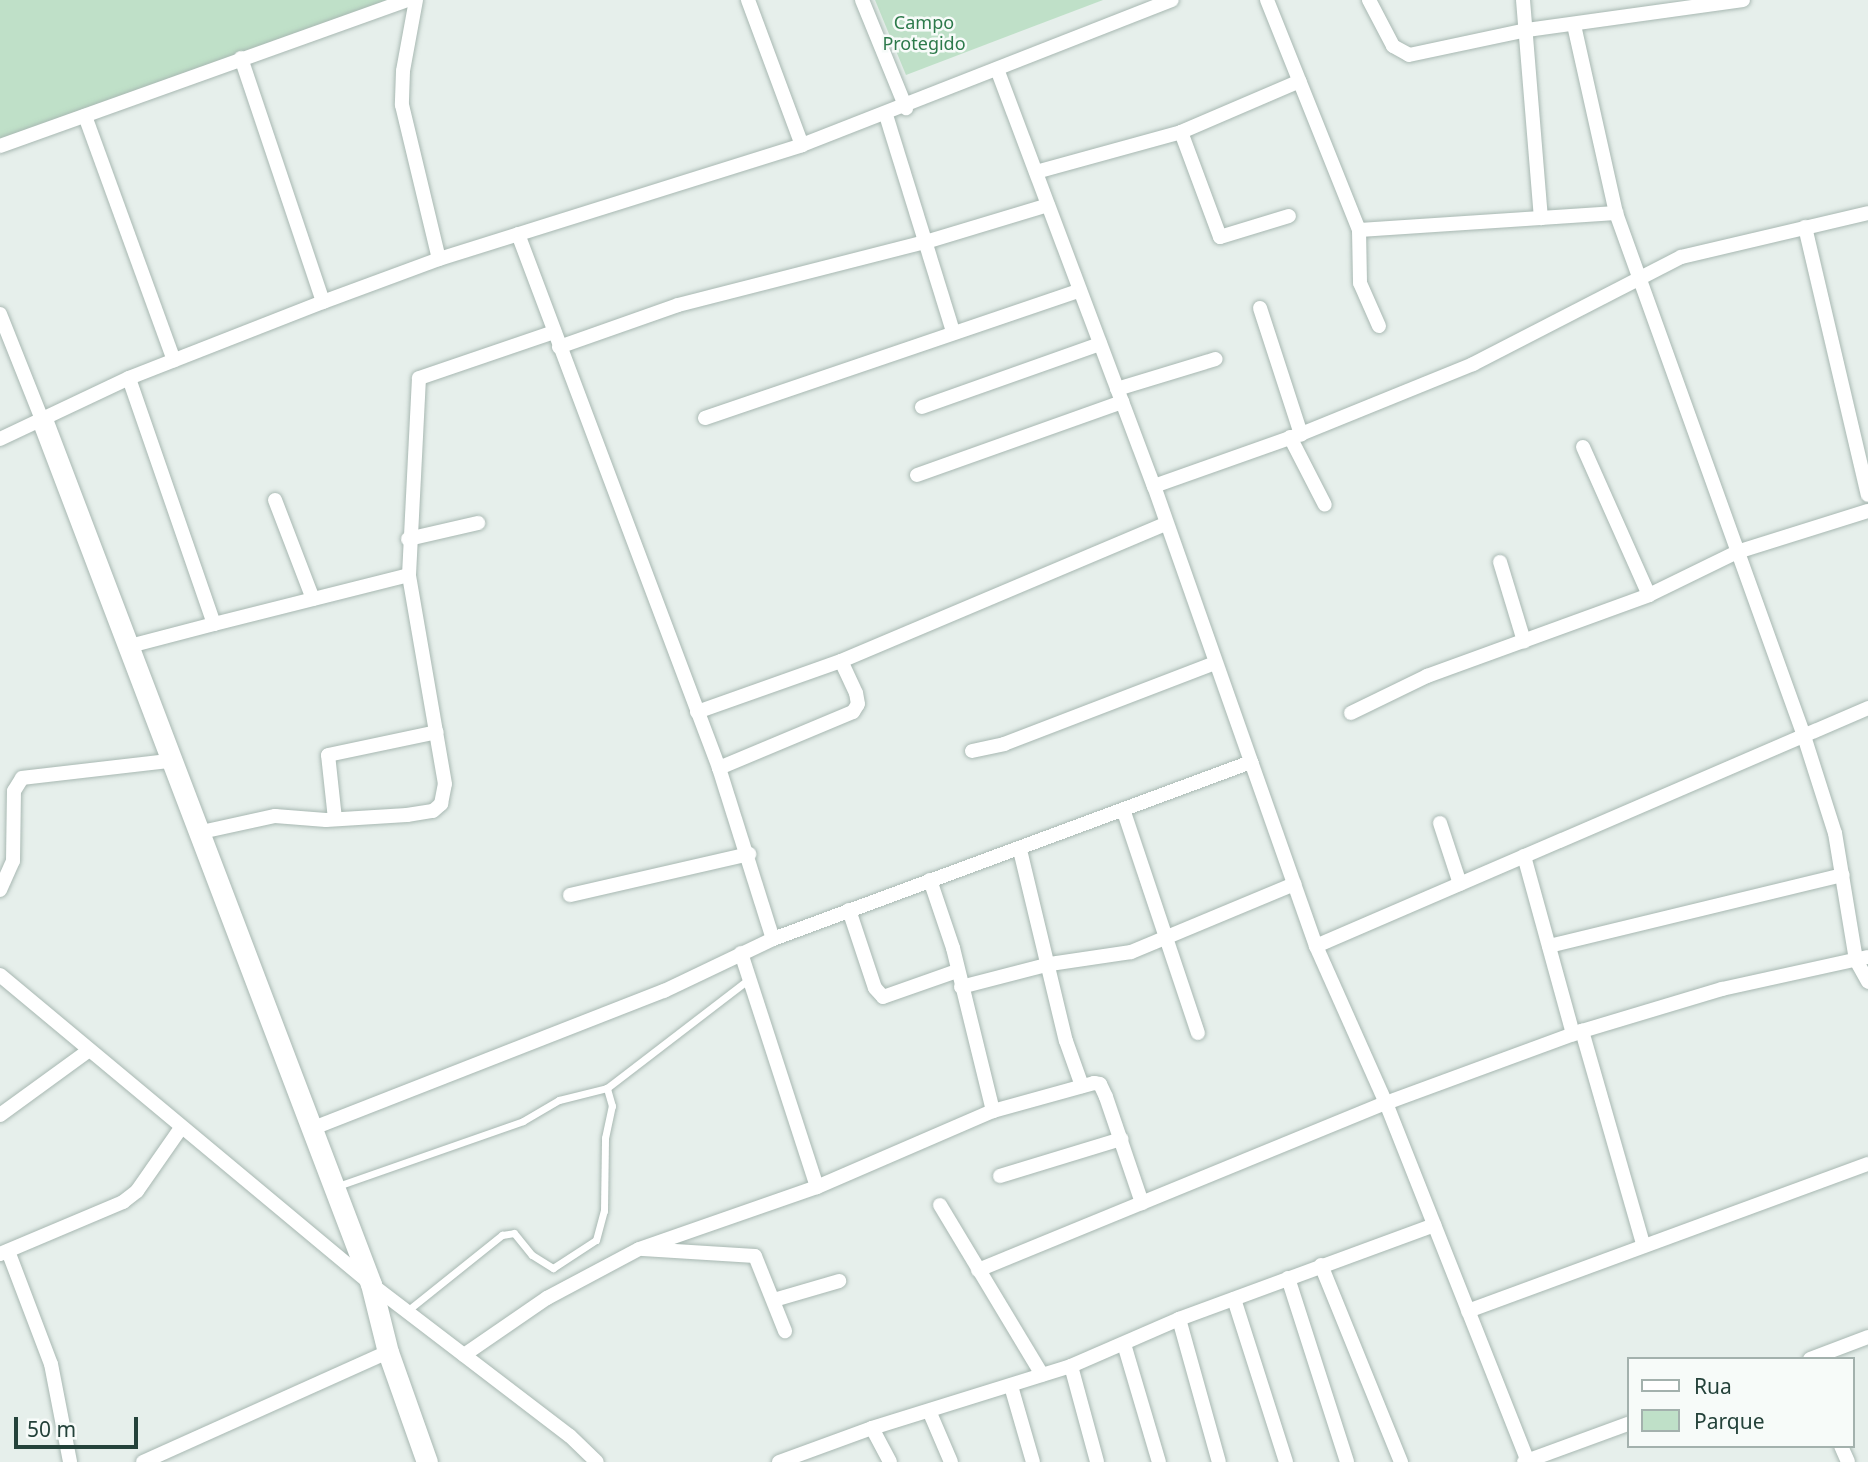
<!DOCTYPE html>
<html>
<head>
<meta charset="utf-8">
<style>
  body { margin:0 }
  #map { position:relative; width:1868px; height:1462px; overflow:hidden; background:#e6efeb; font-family:"Noto Sans",sans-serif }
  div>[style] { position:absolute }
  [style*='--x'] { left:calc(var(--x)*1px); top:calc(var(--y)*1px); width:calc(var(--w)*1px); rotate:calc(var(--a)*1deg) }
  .green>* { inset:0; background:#bfe0c8 }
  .roads { filter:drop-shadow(0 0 2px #a8b8b2) drop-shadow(0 0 2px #a8b8b2) }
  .lane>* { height:7px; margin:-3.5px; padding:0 3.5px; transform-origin:3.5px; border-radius:3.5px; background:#fff }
  .street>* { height:14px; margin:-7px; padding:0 7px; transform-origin:7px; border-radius:7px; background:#fff }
  .secondary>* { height:21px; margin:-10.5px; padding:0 10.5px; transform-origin:10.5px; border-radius:10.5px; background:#fff }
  span { translate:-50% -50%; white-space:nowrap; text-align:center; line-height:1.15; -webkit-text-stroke:5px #f7fbf9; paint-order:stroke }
  .park-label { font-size:18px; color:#2d7a4b }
  .legend { position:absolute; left:1627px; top:1357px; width:228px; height:91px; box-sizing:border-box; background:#f7fbf9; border:2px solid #a3b1ad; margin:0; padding:9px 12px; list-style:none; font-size:21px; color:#24423a }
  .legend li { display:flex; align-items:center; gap:14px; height:35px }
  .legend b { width:35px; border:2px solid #a3b1ad }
  .scale { position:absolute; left:14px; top:1417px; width:124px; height:32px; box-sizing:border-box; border:4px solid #24423a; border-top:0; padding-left:9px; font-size:21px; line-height:24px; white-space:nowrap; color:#24423a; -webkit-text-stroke:5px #f7fbf9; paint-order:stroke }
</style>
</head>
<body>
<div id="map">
  <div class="green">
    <div style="clip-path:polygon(0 0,411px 0,0 152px)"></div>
    <div style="clip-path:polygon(875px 0,1103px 0,906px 75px)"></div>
  </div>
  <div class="roads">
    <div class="lane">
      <div style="--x:335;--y:1187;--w:199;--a:-19.3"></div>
      <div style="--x:523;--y:1121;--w:42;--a:-30.3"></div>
      <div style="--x:559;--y:1100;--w:49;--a:-14"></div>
      <div style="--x:407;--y:1311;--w:122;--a:-38.7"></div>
      <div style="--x:502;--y:1235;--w:12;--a:-9"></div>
      <div style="--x:514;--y:1233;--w:28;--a:51"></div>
      <div style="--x:532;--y:1255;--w:25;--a:32"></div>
      <div style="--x:553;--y:1268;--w:51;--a:-33.1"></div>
      <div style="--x:596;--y:1240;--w:30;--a:-75"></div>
      <div style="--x:604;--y:1211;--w:73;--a:-89.2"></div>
      <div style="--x:605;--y:1138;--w:33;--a:-78"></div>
      <div style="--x:612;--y:1106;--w:19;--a:-106"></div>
      <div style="--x:607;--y:1088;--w:179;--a:-37.5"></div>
    </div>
    <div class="street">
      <div style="--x:416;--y:0;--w:72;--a:100.4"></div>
      <div style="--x:403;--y:71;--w:34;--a:92"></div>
      <div style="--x:402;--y:105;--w:158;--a:76.5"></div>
      <div style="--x:748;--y:0;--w:155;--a:69.6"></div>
      <div style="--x:862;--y:0;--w:117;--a:67.8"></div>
      <div style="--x:1267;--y:0;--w:248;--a:68.2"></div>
      <div style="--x:1359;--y:230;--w:53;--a:88.9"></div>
      <div style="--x:1360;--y:283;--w:47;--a:66.2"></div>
      <div style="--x:1369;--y:0;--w:52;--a:62.4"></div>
      <div style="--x:1393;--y:46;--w:18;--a:29"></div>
      <div style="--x:1409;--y:55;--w:121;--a:-12"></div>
      <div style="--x:1527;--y:30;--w:218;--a:-7.9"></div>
      <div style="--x:1523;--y:0;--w:219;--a:85.3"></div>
      <div style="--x:1574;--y:25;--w:193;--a:77.4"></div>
      <div style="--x:1616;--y:213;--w:553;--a:70.22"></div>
      <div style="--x:1803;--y:733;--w:105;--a:72.3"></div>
      <div style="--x:1835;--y:833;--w:129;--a:80.6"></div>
      <div style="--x:1856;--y:960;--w:25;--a:61"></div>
      <div style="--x:241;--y:58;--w:257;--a:71.4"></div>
      <div style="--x:997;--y:69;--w:446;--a:69.4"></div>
      <div style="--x:1154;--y:486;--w:488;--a:70.6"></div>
      <div style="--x:1316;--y:946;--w:172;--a:66"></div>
      <div style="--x:1386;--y:1103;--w:386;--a:68.4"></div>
      <div style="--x:886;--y:115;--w:226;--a:72.8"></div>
      <div style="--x:85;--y:116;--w:260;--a:70"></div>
      <div style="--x:1181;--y:132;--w:112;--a:69.6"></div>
      <div style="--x:1220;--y:237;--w:72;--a:-16.9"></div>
      <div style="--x:0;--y:146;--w:432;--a:-19.7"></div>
      <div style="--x:1036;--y:172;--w:150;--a:-15.4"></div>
      <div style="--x:1181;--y:132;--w:129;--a:-23.2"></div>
      <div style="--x:1805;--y:227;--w:275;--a:76.8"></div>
      <div style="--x:1359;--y:230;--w:258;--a:-3.8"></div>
      <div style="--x:518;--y:234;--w:571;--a:69.37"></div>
      <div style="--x:719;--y:768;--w:179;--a:72.5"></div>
      <div style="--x:1260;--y:308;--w:133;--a:72"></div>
      <div style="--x:0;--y:314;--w:116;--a:68.3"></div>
      <div style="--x:559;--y:347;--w:126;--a:-19.4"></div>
      <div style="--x:678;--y:305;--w:259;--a:-14.3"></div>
      <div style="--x:929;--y:241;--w:124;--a:-16.8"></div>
      <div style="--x:1117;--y:389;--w:103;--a:-16.9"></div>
      <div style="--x:922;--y:407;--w:189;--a:-19.5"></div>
      <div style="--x:705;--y:418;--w:396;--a:-18.8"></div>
      <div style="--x:1290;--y:437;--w:76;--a:62.8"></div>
      <div style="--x:0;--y:439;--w:143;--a:-25.3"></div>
      <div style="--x:129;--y:378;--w:208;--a:-21.4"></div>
      <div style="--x:323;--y:302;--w:124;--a:-20.3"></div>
      <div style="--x:439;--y:259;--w:380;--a:-17.4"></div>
      <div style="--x:802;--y:145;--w:397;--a:-21.4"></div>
      <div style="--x:1583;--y:447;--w:162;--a:66"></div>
      <div style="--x:917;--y:475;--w:218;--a:-19.6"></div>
      <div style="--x:1154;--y:486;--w:156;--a:-19.5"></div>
      <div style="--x:1301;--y:434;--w:186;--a:-22.1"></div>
      <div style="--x:1473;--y:364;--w:234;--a:-27.2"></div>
      <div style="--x:1681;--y:257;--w:192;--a:-13.2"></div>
      <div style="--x:275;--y:500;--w:106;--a:69"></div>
      <div style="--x:408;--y:539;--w:72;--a:-12.9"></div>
      <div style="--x:1500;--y:562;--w:83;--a:73.1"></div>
      <div style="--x:214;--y:624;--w:201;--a:-14.1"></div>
      <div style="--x:126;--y:647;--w:91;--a:-14.6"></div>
      <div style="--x:214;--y:624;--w:260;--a:-109.1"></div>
      <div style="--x:697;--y:712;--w:153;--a:-19.5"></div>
      <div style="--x:841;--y:661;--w:352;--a:-22.9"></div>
      <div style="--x:1351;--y:713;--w:85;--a:-26"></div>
      <div style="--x:1427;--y:676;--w:236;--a:-20"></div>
      <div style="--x:1649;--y:595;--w:98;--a:-26"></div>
      <div style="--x:1737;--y:552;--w:137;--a:-17.4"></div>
      <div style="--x:972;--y:751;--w:33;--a:-12"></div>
      <div style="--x:1004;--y:744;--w:226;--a:-21"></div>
      <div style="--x:719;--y:768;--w:145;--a:-22.7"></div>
      <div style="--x:853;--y:712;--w:9;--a:-58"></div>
      <div style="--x:858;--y:704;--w:11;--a:-100"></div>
      <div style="--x:856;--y:693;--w:35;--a:-115"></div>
      <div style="--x:1124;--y:812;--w:233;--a:71.5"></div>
      <div style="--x:335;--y:819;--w:64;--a:-96.2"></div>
      <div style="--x:328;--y:755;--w:111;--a:-11.9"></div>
      <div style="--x:1440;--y:823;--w:64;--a:71.8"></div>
      <div style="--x:197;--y:833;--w:80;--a:-12.3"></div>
      <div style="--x:275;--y:816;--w:51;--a:4.5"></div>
      <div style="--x:326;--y:820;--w:81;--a:-3.5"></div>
      <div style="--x:407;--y:815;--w:26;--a:-9"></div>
      <div style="--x:433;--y:811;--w:11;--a:-41"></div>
      <div style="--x:441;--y:804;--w:20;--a:-79"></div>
      <div style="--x:445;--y:784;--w:212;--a:-99.8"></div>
      <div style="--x:409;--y:575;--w:197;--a:-87.1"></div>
      <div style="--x:419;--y:378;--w:143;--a:-18.8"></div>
      <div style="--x:1020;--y:850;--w:196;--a:76.5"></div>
      <div style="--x:1066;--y:1041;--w:48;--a:70.4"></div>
      <div style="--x:1524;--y:856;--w:185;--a:74.6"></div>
      <div style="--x:930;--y:880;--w:72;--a:71.3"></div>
      <div style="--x:953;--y:948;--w:168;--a:76.2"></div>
      <div style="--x:0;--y:890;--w:32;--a:-66"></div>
      <div style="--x:13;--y:861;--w:70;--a:-89.2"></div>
      <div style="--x:14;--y:791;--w:15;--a:-58"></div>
      <div style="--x:22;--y:778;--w:149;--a:-6.6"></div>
      <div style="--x:570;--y:895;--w:184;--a:-12.9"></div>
      <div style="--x:849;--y:910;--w:82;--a:71.6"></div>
      <div style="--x:875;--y:988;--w:12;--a:48"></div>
      <div style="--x:883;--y:997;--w:78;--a:-19.4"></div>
      <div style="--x:1316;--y:946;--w:601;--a:-23.32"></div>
      <div style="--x:1549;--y:946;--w:302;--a:-13.6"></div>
      <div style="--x:741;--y:953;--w:246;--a:72"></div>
      <div style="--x:0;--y:975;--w:483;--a:39.8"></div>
      <div style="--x:371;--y:1284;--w:250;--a:37.4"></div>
      <div style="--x:570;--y:1436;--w:37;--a:44"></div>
      <div style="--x:961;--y:987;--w:92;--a:-14.5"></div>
      <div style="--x:1050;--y:964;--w:82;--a:-8.4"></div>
      <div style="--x:1131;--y:952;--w:177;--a:-22.6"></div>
      <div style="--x:1582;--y:1031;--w:222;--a:74"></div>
      <div style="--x:0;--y:1115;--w:109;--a:-36"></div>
      <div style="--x:311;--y:1129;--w:379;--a:-21.4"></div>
      <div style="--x:664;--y:991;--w:121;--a:-25.5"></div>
      <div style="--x:773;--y:939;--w:510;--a:-20.32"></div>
      <div style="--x:1000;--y:1176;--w:127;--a:-17"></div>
      <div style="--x:940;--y:1205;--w:198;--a:59"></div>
      <div style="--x:643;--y:1249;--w:112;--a:3.6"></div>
      <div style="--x:755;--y:1256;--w:81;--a:68.2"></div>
      <div style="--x:8;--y:1251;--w:121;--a:69.2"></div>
      <div style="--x:51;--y:1364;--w:100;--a:79"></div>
      <div style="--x:0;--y:1254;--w:134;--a:-22.9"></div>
      <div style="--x:123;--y:1202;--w:18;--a:-38"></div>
      <div style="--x:137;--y:1191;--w:77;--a:-55.1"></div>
      <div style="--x:1321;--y:1265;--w:213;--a:67.9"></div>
      <div style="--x:978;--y:1270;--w:441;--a:-22.3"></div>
      <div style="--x:1386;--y:1103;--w:209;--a:-20.2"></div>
      <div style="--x:1582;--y:1031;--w:146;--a:-16.7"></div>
      <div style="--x:1722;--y:989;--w:149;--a:-12.4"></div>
      <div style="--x:1288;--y:1278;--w:193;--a:72.2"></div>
      <div style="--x:1234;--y:1299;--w:171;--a:72.3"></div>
      <div style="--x:774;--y:1300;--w:68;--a:-16.3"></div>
      <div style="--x:1468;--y:1311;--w:426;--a:-20.2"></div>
      <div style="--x:1179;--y:1319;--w:148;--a:74.4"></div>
      <div style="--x:1124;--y:1344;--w:123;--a:73.5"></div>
      <div style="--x:464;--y:1355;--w:101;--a:-34.5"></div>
      <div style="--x:547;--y:1298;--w:104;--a:-28"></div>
      <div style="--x:639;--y:1249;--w:188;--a:-19.2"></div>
      <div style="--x:817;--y:1187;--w:192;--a:-23.4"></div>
      <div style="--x:993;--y:1111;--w:105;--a:-15.5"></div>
      <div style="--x:1094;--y:1083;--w:6;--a:9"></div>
      <div style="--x:1100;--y:1084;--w:14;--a:65"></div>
      <div style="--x:1106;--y:1097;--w:112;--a:71.2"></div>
      <div style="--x:1810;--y:1359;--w:62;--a:-20.8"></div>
      <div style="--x:1071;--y:1366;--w:99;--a:74.8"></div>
      <div style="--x:1011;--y:1386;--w:79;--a:73.9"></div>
      <div style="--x:930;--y:1413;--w:53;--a:66.8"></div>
      <div style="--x:872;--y:1428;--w:38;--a:62"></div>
      <div style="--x:1841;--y:1446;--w:17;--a:66"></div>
      <div style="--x:143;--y:1462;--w:269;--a:-24.2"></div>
      <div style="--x:779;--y:1462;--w:99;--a:-20.1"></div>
      <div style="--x:872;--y:1428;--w:208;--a:-17.3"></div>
      <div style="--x:1071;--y:1366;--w:118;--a:-23.5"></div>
      <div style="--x:1179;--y:1319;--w:272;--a:-20.2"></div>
      <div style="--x:1524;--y:1462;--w:111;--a:-20.1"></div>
    </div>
    <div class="secondary">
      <div style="--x:43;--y:422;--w:922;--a:69.17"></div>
      <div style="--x:371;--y:1284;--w:70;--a:76"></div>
      <div style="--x:388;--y:1352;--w:117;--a:70.5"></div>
    </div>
  </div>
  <div class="park-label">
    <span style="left:924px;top:33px">Campo<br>Protegido</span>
  </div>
  <ul class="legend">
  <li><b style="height:9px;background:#fff"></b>Rua</li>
  <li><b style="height:19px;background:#bfe0c8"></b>Parque</li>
  </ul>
  <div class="scale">50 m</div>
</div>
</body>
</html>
